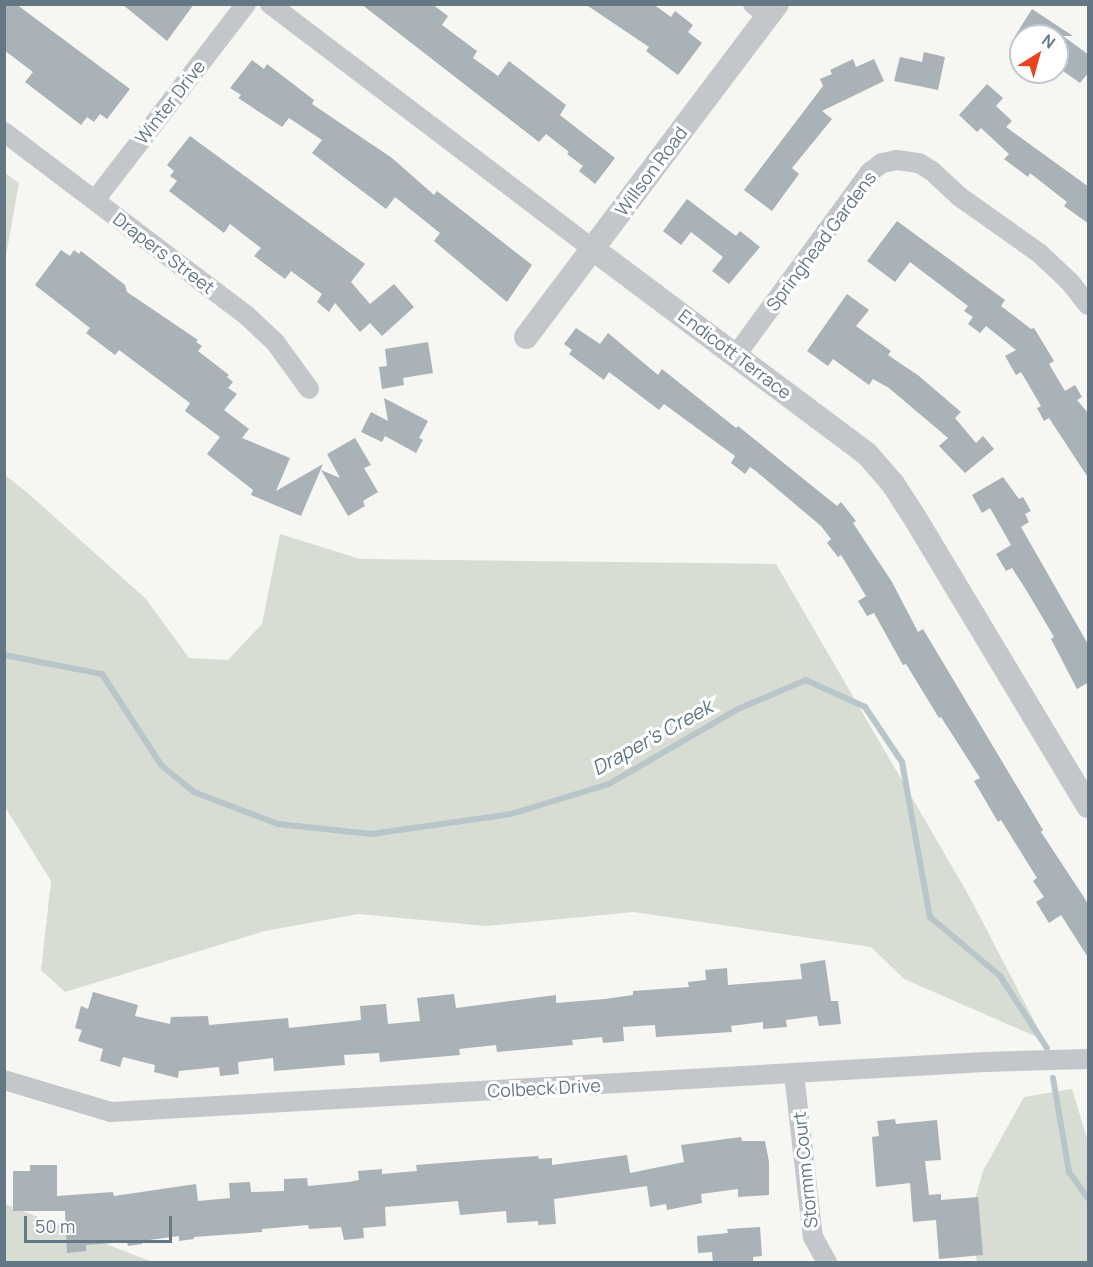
<!DOCTYPE html>
<html>
<head>
<meta charset="utf-8">
<style>
  body { margin:0 }
  #map { position:relative; width:1093px; height:1267px; overflow:hidden; background:#f6f6f2; font-family:Manrope,sans-serif }
  div>[style] { position:absolute }
  [style*='--x'] { left:calc(var(--x)*1px); top:calc(var(--y)*1px); width:calc(var(--w)*1px); rotate:calc(var(--a)*1deg) }
  .green>* { inset:0; background:#d7ddd3 }
  .stream>* { height:6px; margin:-3px; padding:0 3px; transform-origin:3px; border-radius:3px; background:#b8c6c9 }
  .building>* { inset:0; background:#a9b2b7 }
  .minor>* { height:20px; margin:-10px; padding:0 10px; transform-origin:10px; border-radius:10px; background:#c3c7ca }
  .tertiary>* { height:24px; margin:-12px; padding:0 12px; transform-origin:12px; border-radius:12px; background:#c3c7ca }
  span { translate:-50% -50%; white-space:nowrap; text-align:center; line-height:1.15; -webkit-text-stroke:6px #fff; paint-order:stroke }
  .street-label { font-size:18px; color:#647784 }
  .water-label { font-size:20px; color:#5f7a81; font-style:italic }
  .frame { position:absolute; inset:0; border:6px solid #647784; pointer-events:none }
  .north { position:absolute; left:1009px; top:24px; width:60px; height:60px; box-sizing:border-box; background:#fff; border:2px solid #c1c9ce; border-radius:50%; rotate:37deg; font-size:16px; font-weight:700; line-height:24px; text-align:center; color:#647784 }
  .north::after { content:''; display:block; margin:auto; width:21px; height:27px; background:#ea431e; clip-path:polygon(50% 0,100% 100%,50% 72%,0 100%) }
  .scale { position:absolute; left:24px; top:1216px; width:148px; height:27px; box-sizing:border-box; border:3px solid #647784; border-top:0; padding-left:8px; font-size:18px; line-height:21px; white-space:nowrap; color:#647784; -webkit-text-stroke:4px #fff; paint-order:stroke }
</style>
</head>
<body>
<div id="map">
  <div class="green">
    <div style="clip-path:polygon(5px 173px,19px 183px,5px 261px)"></div>
    <div style="clip-path:polygon(5px 475px,30px 495px,146px 599px,189px 658px,228px 660px,262px 624px,280px 534px,360px 559px,776px 564px,968px 894px,1044px 1040px,904px 979px,871px 947px,634px 912px,486px 926px,358px 914px,265px 931px,65px 992px,41px 970px,51px 881px,5px 807px)"></div>
    <div style="clip-path:polygon(1072px 1089px,1088px 1142px,1088px 1262px,977px 1262px,970px 1218px,983px 1171px,1024px 1097px)"></div>
    <div style="clip-path:polygon(5px 1204px,152px 1262px,5px 1262px)"></div>
  </div>
  <div class="stream">
    <div style="--x:4;--y:655;--w:100;--a:11"></div>
    <div style="--x:102;--y:674;--w:110;--a:56.9"></div>
    <div style="--x:162;--y:766;--w:41;--a:39.1"></div>
    <div style="--x:194;--y:792;--w:90;--a:20.9"></div>
    <div style="--x:278;--y:824;--w:94;--a:6.1"></div>
    <div style="--x:371;--y:834;--w:141;--a:-8.1"></div>
    <div style="--x:511;--y:814;--w:102;--a:-17"></div>
    <div style="--x:609;--y:784;--w:149;--a:-30.2"></div>
    <div style="--x:738;--y:709;--w:74;--a:-23.1"></div>
    <div style="--x:806;--y:680;--w:65;--a:24.6"></div>
    <div style="--x:865;--y:707;--w:66;--a:56.1"></div>
    <div style="--x:902;--y:762;--w:158;--a:79.8"></div>
    <div style="--x:930;--y:917;--w:92;--a:40.1"></div>
    <div style="--x:1000;--y:976;--w:86;--a:56.9"></div>
    <div style="--x:1053;--y:1078;--w:95;--a:80.3"></div>
    <div style="--x:1069;--y:1172;--w:32;--a:54"></div>
  </div>
  <div class="building">
    <div style="clip-path:polygon(4px 4px,16px 4px,130px 89px,107px 119px,100px 114px,94px 122px,87px 117px,81px 125px,25px 82px,33px 72px,4px 50px)"></div>
    <div style="clip-path:polygon(122px 4px,194px 4px,167px 41px)"></div>
    <div style="clip-path:polygon(361px 4px,432px 4px,448px 16px,442px 25px,477px 51px,473px 58px,498px 76px,509px 61px,566px 105px,560px 115px,615px 158px,595px 184px,579px 171px,583px 166px,567px 154px,569px 152px,546px 134px,539px 142px)"></div>
    <div style="clip-path:polygon(585px 4px,653px 4px,671px 17px,675px 11px,693px 25px,688px 32px,702px 43px,678px 75px,646px 51px,649px 47px)"></div>
    <div style="clip-path:polygon(1032px 9px,1073px 36px,1063px 36px,1089px 55px,1089px 72px,1080px 83px,1063px 71px,1068px 63px,1057px 56px,1057px 36px,1015px 36px)"></div>
    <div style="clip-path:polygon(924px 52px,945px 57px,938px 90px,894px 81px,900px 57px,922px 62px)"></div>
    <div style="clip-path:polygon(853px 59px,856px 67px,874px 59px,884px 81px,822px 111px,832px 119px,792px 168px,799px 174px,772px 211px,744px 190px,823px 86px,820px 79px,832px 74px,830px 70px)"></div>
    <div style="clip-path:polygon(252px 60px,264px 69px,267px 64px,314px 100px,312px 104px,392px 158px,434px 195px,437px 191px,532px 265px,507px 302px,434px 241px,440px 233px,395px 197px,386px 209px,312px 153px,322px 140px,289px 118px,282px 127px,238px 98px,241px 95px,230px 88px)"></div>
    <div style="clip-path:polygon(987px 84px,1003px 98px,996px 106px,1012px 121px,1006px 127px,1089px 187px,1089px 224px,1064px 206px,1067px 202px,1030px 173px,1028px 177px,1004px 159px,1009px 154px,981px 128px,977px 132px,959px 115px)"></div>
    <div style="clip-path:polygon(190px 136px,365px 264px,351px 282px,370px 304px,394px 284px,414px 307px,382px 336px,370px 323px,360px 332px,335px 303px,329px 312px,317px 302px,322px 294px,291px 271px,285px 279px,254px 256px,261px 248px,230px 224px,224px 233px,169px 191px,177px 181px,170px 176px,174px 171px,167px 165px)"></div>
    <div style="clip-path:polygon(687px 199px,736px 236px,740px 231px,760px 247px,729px 284px,712px 271px,723px 257px,691px 232px,681px 245px,663px 231px)"></div>
    <div style="clip-path:polygon(897px 221px,1005px 300px,1001px 306px,1031px 329px,1034px 328px,1054px 361px,1049px 364px,1065px 391px,1075px 385px,1082px 397px,1077px 400px,1089px 414px,1089px 479px,1049px 418px,1044px 421px,1037px 408px,1041px 406px,1021px 372px,1016px 375px,1005px 356px,1016px 350px,986px 326px,980px 333px,968px 324px,973px 317px,964px 311px,968px 306px,910px 262px,895px 282px,867px 261px)"></div>
    <div style="clip-path:polygon(61px 250px,70px 256px,74px 250px,79px 254px,81px 251px,125px 285px,127px 292px,198px 340px,196px 342px,202px 346px,198px 351px,229px 375px,227px 377px,233px 382px,228px 388px,237px 394px,224px 410px,249px 429px,242px 438px,290px 458px,276px 491px,323px 464px,301px 516px,251px 495px,253px 490px,207px 454px,220px 437px,185px 411px,190px 403px,119px 350px,115px 355px,86px 333px,90px 328px,35px 285px)"></div>
    <div style="clip-path:polygon(847px 294px,869px 310px,856px 326px,891px 351px,888px 355px,919px 376px,961px 412px,955px 418px,976px 443px,983px 436px,994px 449px,965px 473px,939px 446px,948px 438px,889px 388px,873px 379px,869px 385px,833px 359px,828px 366px,807px 351px)"></div>
    <div style="clip-path:polygon(576px 328px,600px 344px,608px 333px,658px 375px,662px 369px,736px 428px,738px 426px,837px 506px,841px 502px,856px 521px,853px 523px,892px 582px,918px 632px,923px 629px,1043px 830px,1041px 832px,1089px 905px,1089px 959px,1061px 915px,1049px 923px,1036px 902px,1044px 897px,1033px 881px,1037px 878px,1001px 820px,998px 822px,974px 781px,980px 778px,941px 717px,939px 718px,906px 664px,903px 665px,874px 613px,867px 616px,858px 601px,866px 596px,841px 555px,838px 557px,827px 543px,831px 539px,821px 526px,757px 472px,750px 467px,745px 474px,731px 463px,735px 456px,664px 404px,659px 410px,609px 372px,604px 380px,569px 354px,572px 350px,564px 344px)"></div>
    <div style="clip-path:polygon(428px 342px,433px 373px,403px 378px,404px 385px,382px 389px,379px 367px,387px 366px,385px 349px)"></div>
    <div style="clip-path:polygon(384px 398px,428px 421px,419px 438px,423px 440px,416px 453px,385px 436px,382px 442px,361px 432px,371px 412px,388px 421px)"></div>
    <div style="clip-path:polygon(355px 438px,371px 465px,364px 468px,378px 492px,363px 501px,365px 506px,348px 516px,321px 470px,340px 478px,327px 454px)"></div>
    <div style="clip-path:polygon(1003px 477px,1019px 499px,1023px 497px,1031px 511px,1025px 514px,1029px 522px,1021px 527px,1089px 646px,1089px 682px,1077px 689px,1051px 639px,1054px 637px,1028px 593px,1012px 568px,1006px 571px,996px 554px,1011px 545px,990px 508px,982px 513px,972px 495px)"></div>
    <div style="clip-path:polygon(825px 960px,831px 1001px,838px 1001px,841px 1024px,819px 1026px,817px 1016px,786px 1020px,787px 1027px,763px 1029px,763px 1022px,731px 1026px,732px 1032px,656px 1037px,655px 1025px,623px 1027px,624px 1041px,603px 1043px,602px 1037px,572px 1040px,573px 1045px,497px 1052px,496px 1045px,459px 1049px,460px 1055px,380px 1062px,379px 1053px,344px 1055px,345px 1065px,274px 1071px,273px 1058px,238px 1062px,239px 1074px,220px 1076px,219px 1067px,179px 1071px,178px 1078px,154px 1072px,155px 1065px,123px 1057px,120px 1067px,100px 1061px,103px 1049px,78px 1041px,82px 1030px,75px 1028px,81px 1006px,88px 1009px,93px 992px,138px 1005px,135px 1016px,170px 1024px,171px 1017px,208px 1016px,209px 1025px,288px 1018px,289px 1028px,361px 1020px,360px 1006px,386px 1004px,388px 1024px,420px 1021px,417px 998px,454px 994px,456px 1008px,556px 995px,556px 1003px,605px 999px,633px 995px,633px 991px,689px 987px,688px 982px,706px 980px,705px 970px,727px 968px,728px 985px,802px 979px,800px 964px)"></div>
    <div style="clip-path:polygon(895px 1119px,896px 1124px,937px 1120px,941px 1160px,925px 1161px,929px 1195px,941px 1194px,941px 1200px,978px 1197px,983px 1255px,939px 1259px,936px 1220px,913px 1222px,910px 1183px,876px 1187px,872px 1137px,879px 1136px,877px 1121px)"></div>
    <div style="clip-path:polygon(741px 1137px,742px 1141px,765px 1141px,769px 1162px,769px 1195px,738px 1197px,738px 1189px,701px 1194px,702px 1203px,667px 1210px,666px 1204px,650px 1207px,647px 1186px,554px 1199px,556px 1224px,538px 1225px,538px 1221px,507px 1223px,506px 1211px,460px 1215px,458px 1201px,385px 1207px,386px 1226px,363px 1228px,364px 1238px,344px 1240px,341px 1227px,309px 1229px,308px 1225px,262px 1229px,262px 1232px,194px 1237px,194px 1239px,179px 1241px,179px 1236px,142px 1241px,142px 1244px,128px 1246px,127px 1242px,86px 1245px,86px 1251px,67px 1253px,65px 1211px,13px 1211px,13px 1171px,30px 1171px,30px 1165px,57px 1165px,57px 1196px,113px 1192px,114px 1196px,196px 1184px,198px 1201px,230px 1198px,229px 1183px,250px 1182px,251px 1192px,284px 1191px,284px 1179px,307px 1178px,308px 1186px,349px 1182px,359px 1180px,358px 1171px,382px 1169px,382px 1174px,417px 1171px,416px 1165px,479px 1160px,538px 1156px,539px 1159px,552px 1158px,552px 1165px,627px 1155px,630px 1173px,684px 1162px,681px 1145px)"></div>
    <div style="clip-path:polygon(760px 1227px,762px 1256px,753px 1257px,753px 1263px,713px 1263px,712px 1252px,698px 1253px,697px 1236px,728px 1233px,727px 1229px)"></div>
  </div>
  <div class="minor">
    <div style="--x:270;--y:4;--w:405;--a:37.2"></div>
    <div style="--x:753;--y:4;--w:19;--a:39"></div>
    <div style="--x:4;--y:132;--w:303;--a:37.1"></div>
    <div style="--x:246;--y:315;--w:40;--a:43"></div>
    <div style="--x:275;--y:342;--w:58;--a:54.1"></div>
    <div style="--x:95;--y:200;--w:247;--a:-52.4"></div>
    <div style="--x:736;--y:355;--w:227;--a:-53.8"></div>
    <div style="--x:870;--y:172;--w:15;--a:-37"></div>
    <div style="--x:882;--y:163;--w:15;--a:-11"></div>
    <div style="--x:897;--y:160;--w:22;--a:8"></div>
    <div style="--x:919;--y:163;--w:15;--a:32"></div>
    <div style="--x:932;--y:171;--w:38;--a:43"></div>
    <div style="--x:960;--y:197;--w:97;--a:35.3"></div>
    <div style="--x:1039;--y:253;--w:42;--a:43.1"></div>
    <div style="--x:1070;--y:282;--w:29;--a:52"></div>
    <div style="--x:794;--y:1074;--w:164;--a:83.4"></div>
    <div style="--x:813;--y:1237;--w:29;--a:61"></div>
    <div style="--x:4;--y:1080;--w:112;--a:16.7"></div>
    <div style="--x:111;--y:1112;--w:875;--a:-3.27"></div>
    <div style="--x:985;--y:1062;--w:103;--a:-1.7"></div>
  </div>
  <div class="tertiary">
    <div style="--x:593;--y:249;--w:342;--a:36.8"></div>
    <div style="--x:867;--y:454;--w:40;--a:49"></div>
    <div style="--x:893;--y:484;--w:40;--a:57.1"></div>
    <div style="--x:915;--y:518;--w:336;--a:59"></div>
    <div style="--x:526;--y:337;--w:417;--a:-53"></div>
  </div>
  <div class="street-label">
    <span style="left:170px;top:102px;rotate:-52deg">Winter Drive</span>
    <span style="left:651px;top:171px;rotate:-53deg">Willson Road</span>
    <span style="left:821px;top:241px;rotate:-53deg">Springhead Gardens</span>
    <span style="left:164px;top:253px;rotate:37deg">Drapers Street</span>
    <span style="left:735px;top:354px;rotate:37deg">Endicott Terrace</span>
    <span style="left:544px;top:1088px;rotate:-3deg">Colbeck Drive</span>
    <span style="left:805px;top:1170px;rotate:-96deg">Stormm Court</span>
  </div>
  <div class="water-label">
    <span style="left:652px;top:737px;rotate:-29deg">Draper's Creek</span>
  </div>
  <div class="frame"></div>
  <div class="north">N</div>
  <div class="scale">50 m</div>
</div>
</body>
</html>
